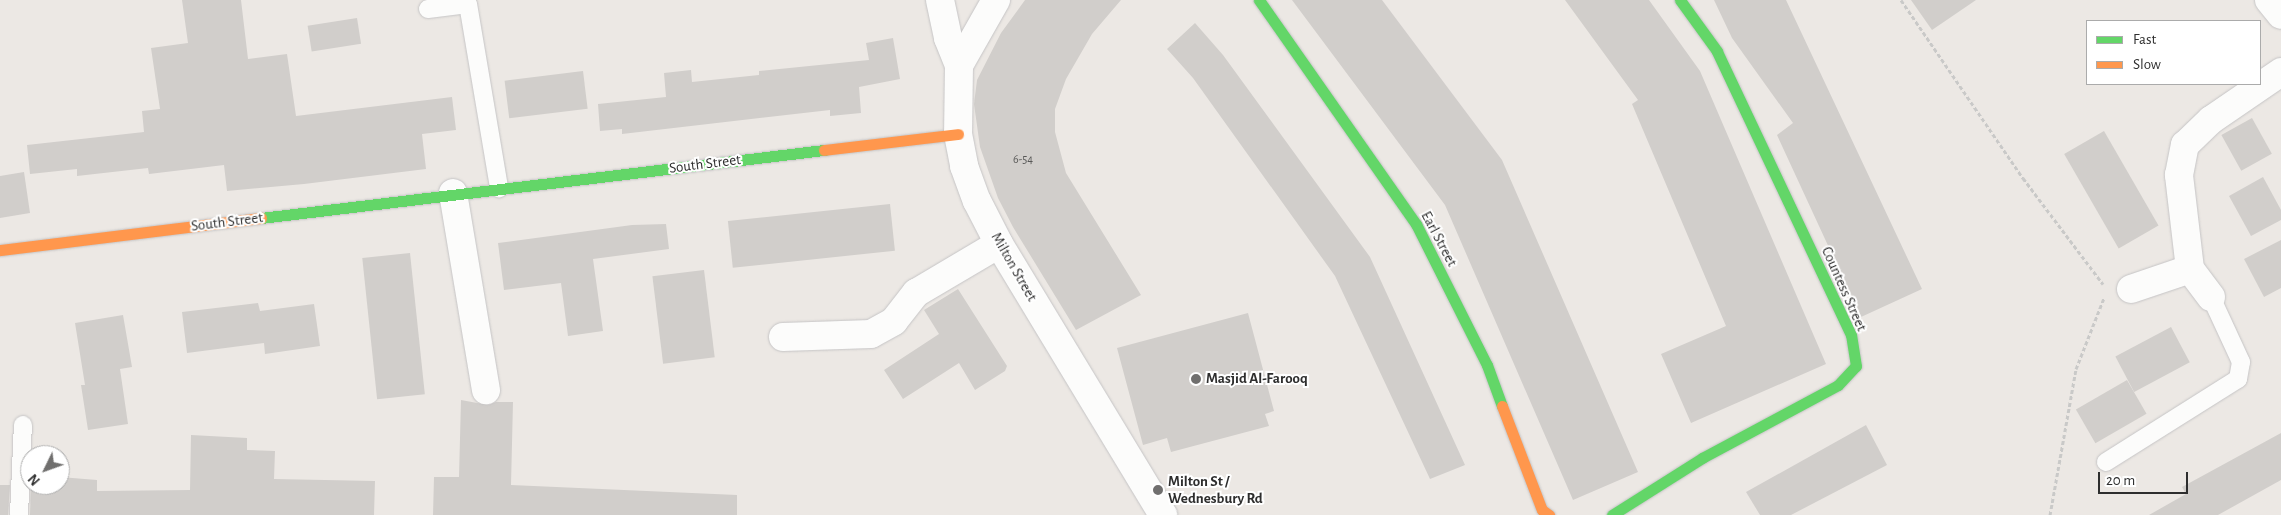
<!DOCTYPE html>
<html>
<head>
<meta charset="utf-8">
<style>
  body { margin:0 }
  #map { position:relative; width:2281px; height:515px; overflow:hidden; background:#ece8e4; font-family:"Alegreya Sans",sans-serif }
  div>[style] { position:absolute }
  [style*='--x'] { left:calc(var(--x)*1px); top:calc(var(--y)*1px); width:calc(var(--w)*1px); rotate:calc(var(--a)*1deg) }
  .building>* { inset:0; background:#d1cecb; transform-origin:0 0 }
  .path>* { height:3px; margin-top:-1.5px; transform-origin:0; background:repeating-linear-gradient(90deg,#c9c9c8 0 4px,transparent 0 6.5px) }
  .roads { filter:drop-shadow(0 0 1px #c5c4c5) drop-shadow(0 0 1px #c5c4c5) }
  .lane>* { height:18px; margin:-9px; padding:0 9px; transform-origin:9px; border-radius:9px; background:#fcfcfb }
  .street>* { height:28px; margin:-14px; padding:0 14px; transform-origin:14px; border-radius:14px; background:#fcfcfb }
  .fast>* { height:11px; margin:-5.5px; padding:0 5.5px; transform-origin:5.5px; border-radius:5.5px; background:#63d668 }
  .slow>* { height:11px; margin:-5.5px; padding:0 5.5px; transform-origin:5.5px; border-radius:5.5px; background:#ff974d }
  .dots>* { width:14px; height:14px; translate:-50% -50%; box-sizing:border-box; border:2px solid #fff; border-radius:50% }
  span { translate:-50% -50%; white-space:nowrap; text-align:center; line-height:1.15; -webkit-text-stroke:4px #fff; paint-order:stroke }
  .number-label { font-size:12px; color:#585857 }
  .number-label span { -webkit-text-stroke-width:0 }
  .street-label { font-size:15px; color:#2e2e2e }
  .poi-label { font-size:15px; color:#2e2e2e; font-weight:700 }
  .left { translate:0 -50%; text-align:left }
  .legend { position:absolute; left:2086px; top:20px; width:175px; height:65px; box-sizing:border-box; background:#fff; border:1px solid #ababab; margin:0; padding:6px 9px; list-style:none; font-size:15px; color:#2e2e2e }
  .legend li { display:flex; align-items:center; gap:10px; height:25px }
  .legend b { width:25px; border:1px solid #ababab }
  .north { position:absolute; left:20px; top:445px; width:50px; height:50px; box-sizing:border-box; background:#fff; border:1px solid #ababab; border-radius:50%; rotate:228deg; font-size:14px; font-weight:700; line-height:20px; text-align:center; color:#2e2e2e }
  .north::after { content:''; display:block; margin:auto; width:18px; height:22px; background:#706f6e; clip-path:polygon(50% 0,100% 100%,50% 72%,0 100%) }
  .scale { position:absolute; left:2098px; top:472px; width:90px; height:22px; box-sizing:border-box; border:2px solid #2e2e2e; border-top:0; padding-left:6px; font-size:15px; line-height:18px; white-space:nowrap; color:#2e2e2e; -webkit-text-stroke:4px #fff; paint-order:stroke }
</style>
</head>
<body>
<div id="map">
  <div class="building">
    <div style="clip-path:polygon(182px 0,241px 0,248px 59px,287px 54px,296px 116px,452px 97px,456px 130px,422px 134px,426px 169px,304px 184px,227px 191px,224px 165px,149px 174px,148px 168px,77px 176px,77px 169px,30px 174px,27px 145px,144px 132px,142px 111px,160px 109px,151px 48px,188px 43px)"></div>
    <div style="clip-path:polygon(1025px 0,1121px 0,1092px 34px,1066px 79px,1055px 109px,1055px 132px,1066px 173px,1141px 295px,1076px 330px,1013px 227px,998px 198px,980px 147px,974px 104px,977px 80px,1001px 33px)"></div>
    <div style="clip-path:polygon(1292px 0,1382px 0,1502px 160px,1638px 472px,1573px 500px,1445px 205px)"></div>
    <div style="clip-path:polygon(1565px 0,1649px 0,1700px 71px,1826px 364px,1691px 423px,1661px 354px,1726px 326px,1632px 104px,1638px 100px)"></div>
    <div style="clip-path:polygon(1714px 0,1786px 0,1922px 289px,1861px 317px,1777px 135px,1793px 123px,1732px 38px)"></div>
    <div style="clip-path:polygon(1911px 0,1976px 0,1932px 30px)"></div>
    <div style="left:357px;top:18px;width:26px;height:50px;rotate:81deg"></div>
    <div style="clip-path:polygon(1195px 23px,1223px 55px,1370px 257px,1465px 465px,1430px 479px,1335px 276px,1193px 78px,1167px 49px)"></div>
    <div style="clip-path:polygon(893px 38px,900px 79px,859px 87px,861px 113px,830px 116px,830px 110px,622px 134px,622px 129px,600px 131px,598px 104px,666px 97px,664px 73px,691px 70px,692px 82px,759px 75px,759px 71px,869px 60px,866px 43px)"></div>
    <div style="left:583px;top:71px;width:38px;height:79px;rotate:83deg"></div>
    <div style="left:2252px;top:118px;width:41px;height:35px;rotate:61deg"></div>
    <div style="left:2104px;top:131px;width:109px;height:46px;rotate:60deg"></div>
    <div style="clip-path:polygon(24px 172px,30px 213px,0 218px,0 176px)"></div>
    <div style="clip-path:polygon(2263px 177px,2281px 210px,2281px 220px,2251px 236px,2229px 196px)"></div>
    <div style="left:890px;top:204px;width:47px;height:163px;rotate:84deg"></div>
    <div style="clip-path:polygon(666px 224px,669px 249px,593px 259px,603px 331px,568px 336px,561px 283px,504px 290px,498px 243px,632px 225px)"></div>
    <div style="clip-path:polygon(2281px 240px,2281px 288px,2264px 297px,2244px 259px)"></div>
    <div style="left:410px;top:253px;width:142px;height:48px;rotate:84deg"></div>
    <div style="left:704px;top:270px;width:88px;height:52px;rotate:83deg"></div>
    <div style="clip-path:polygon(958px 289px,1007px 366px,1005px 371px,975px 390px,959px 363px,903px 399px,884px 370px,939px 334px,924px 310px)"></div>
    <div style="clip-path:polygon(258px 303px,260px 311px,314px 304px,320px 346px,265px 354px,264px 343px,187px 353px,182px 312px)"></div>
    <div style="clip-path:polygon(1248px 313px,1274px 411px,1265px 414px,1269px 426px,1171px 452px,1167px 438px,1143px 445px,1117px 348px)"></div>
    <div style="clip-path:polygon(123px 315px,132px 367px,120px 369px,128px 424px,88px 430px,81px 385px,85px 385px,75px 323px)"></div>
    <div style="left:2171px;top:327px;width:40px;height:63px;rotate:62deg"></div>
    <div style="left:2127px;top:380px;width:39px;height:59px;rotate:60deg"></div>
    <div style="clip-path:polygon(461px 400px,488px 405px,496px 402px,513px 402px,511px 485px,737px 495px,737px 515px,433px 515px,434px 477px,459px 477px)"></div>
    <div style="clip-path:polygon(1866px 425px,1887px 465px,1791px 515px,1760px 515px,1746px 492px)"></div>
    <div style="clip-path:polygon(2281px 433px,2281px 480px,2218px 515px,2149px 515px,2186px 494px,2182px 487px)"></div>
    <div style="clip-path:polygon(191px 435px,247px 438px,247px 450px,275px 451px,274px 479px,375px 481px,374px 515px,30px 515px,31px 485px,60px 485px,60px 477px,97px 480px,97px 491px,190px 490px)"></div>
    <div style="clip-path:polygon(0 485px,10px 485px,8px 515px,0 515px)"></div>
  </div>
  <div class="path">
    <div style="--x:1901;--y:0;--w:216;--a:55.6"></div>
    <div style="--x:2023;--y:178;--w:133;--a:53"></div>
    <div style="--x:2050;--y:515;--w:148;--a:-79.9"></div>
    <div style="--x:2076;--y:369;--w:76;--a:-68.5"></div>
  </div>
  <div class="roads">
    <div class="lane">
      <div style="--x:428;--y:9;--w:40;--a:-7.1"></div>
      <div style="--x:468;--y:4;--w:187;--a:80.4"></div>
      <div style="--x:2106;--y:462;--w:156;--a:-32.2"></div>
      <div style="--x:2238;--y:379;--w:17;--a:-80"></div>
      <div style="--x:2241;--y:362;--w:72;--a:-114.8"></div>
      <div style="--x:19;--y:515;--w:90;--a:-87.5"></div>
    </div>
    <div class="street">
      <div style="--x:940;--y:0;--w:39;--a:78"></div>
      <div style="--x:948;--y:38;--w:29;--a:68"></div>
      <div style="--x:996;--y:0;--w:75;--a:119.6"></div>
      <div style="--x:959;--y:65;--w:69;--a:90.8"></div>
      <div style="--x:958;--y:134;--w:33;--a:79"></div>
      <div style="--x:964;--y:166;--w:37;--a:70"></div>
      <div style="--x:977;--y:201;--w:48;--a:62.9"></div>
      <div style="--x:999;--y:244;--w:317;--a:58.8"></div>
      <div style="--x:2269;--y:0;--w:19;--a:51"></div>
      <div style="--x:453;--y:193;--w:200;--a:80.5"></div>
      <div style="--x:2131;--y:289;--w:62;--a:-18.7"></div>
      <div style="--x:2211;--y:297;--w:35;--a:-127"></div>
      <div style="--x:2190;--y:269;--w:95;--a:-96.7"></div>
      <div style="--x:2179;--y:175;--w:31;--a:-79"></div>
      <div style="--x:2185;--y:145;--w:36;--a:-44"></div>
      <div style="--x:2211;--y:120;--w:85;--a:-34.4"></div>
      <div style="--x:783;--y:337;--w:88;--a:-2"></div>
      <div style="--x:871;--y:334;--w:26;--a:-29"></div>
      <div style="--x:894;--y:321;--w:36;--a:-52"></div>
      <div style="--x:916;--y:293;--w:96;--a:-30.6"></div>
    </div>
    <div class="fast">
      <div style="--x:1259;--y:0;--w:274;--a:55"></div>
      <div style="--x:1416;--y:224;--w:158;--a:63.3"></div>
      <div style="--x:1487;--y:365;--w:44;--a:69.9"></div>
      <div style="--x:261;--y:218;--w:567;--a:-6.89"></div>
      <div style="--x:1612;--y:515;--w:107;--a:-32.3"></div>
      <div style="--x:1702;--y:458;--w:154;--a:-28.2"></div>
      <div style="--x:1838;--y:385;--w:26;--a:-47"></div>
      <div style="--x:1856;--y:366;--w:31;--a:-99"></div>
      <div style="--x:1851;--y:335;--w:314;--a:-115.3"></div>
      <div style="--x:1717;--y:51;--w:63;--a:-126"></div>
    </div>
    <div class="slow">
      <div style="--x:824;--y:150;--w:135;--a:-6.8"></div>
      <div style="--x:0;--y:250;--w:263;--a:-7"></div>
      <div style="--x:1502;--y:406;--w:111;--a:69"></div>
      <div style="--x:1542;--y:510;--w:9;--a:36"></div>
    </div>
  </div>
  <div class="dots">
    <div style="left:1196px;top:379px;background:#706f6e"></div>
    <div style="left:1158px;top:490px;background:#706f6e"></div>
  </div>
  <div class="number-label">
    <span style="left:1023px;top:160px">6-54</span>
  </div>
  <div class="street-label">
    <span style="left:705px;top:164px;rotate:-7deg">South Street</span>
    <span style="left:227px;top:222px;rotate:-7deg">South Street</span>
    <span style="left:1439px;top:239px;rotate:62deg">Earl Street</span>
    <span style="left:1014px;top:267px;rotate:60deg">Milton Street</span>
    <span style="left:1844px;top:289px;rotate:66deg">Countess Street</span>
  </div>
  <div class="poi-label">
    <span class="left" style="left:1206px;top:379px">Masjid Al-Farooq</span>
    <span class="left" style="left:1168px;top:490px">Milton St /<br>Wednesbury Rd</span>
  </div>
  <ul class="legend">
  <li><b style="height:6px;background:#63d668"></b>Fast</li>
  <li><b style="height:6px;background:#ff974d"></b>Slow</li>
  </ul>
  <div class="north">N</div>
  <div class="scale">20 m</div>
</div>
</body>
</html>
